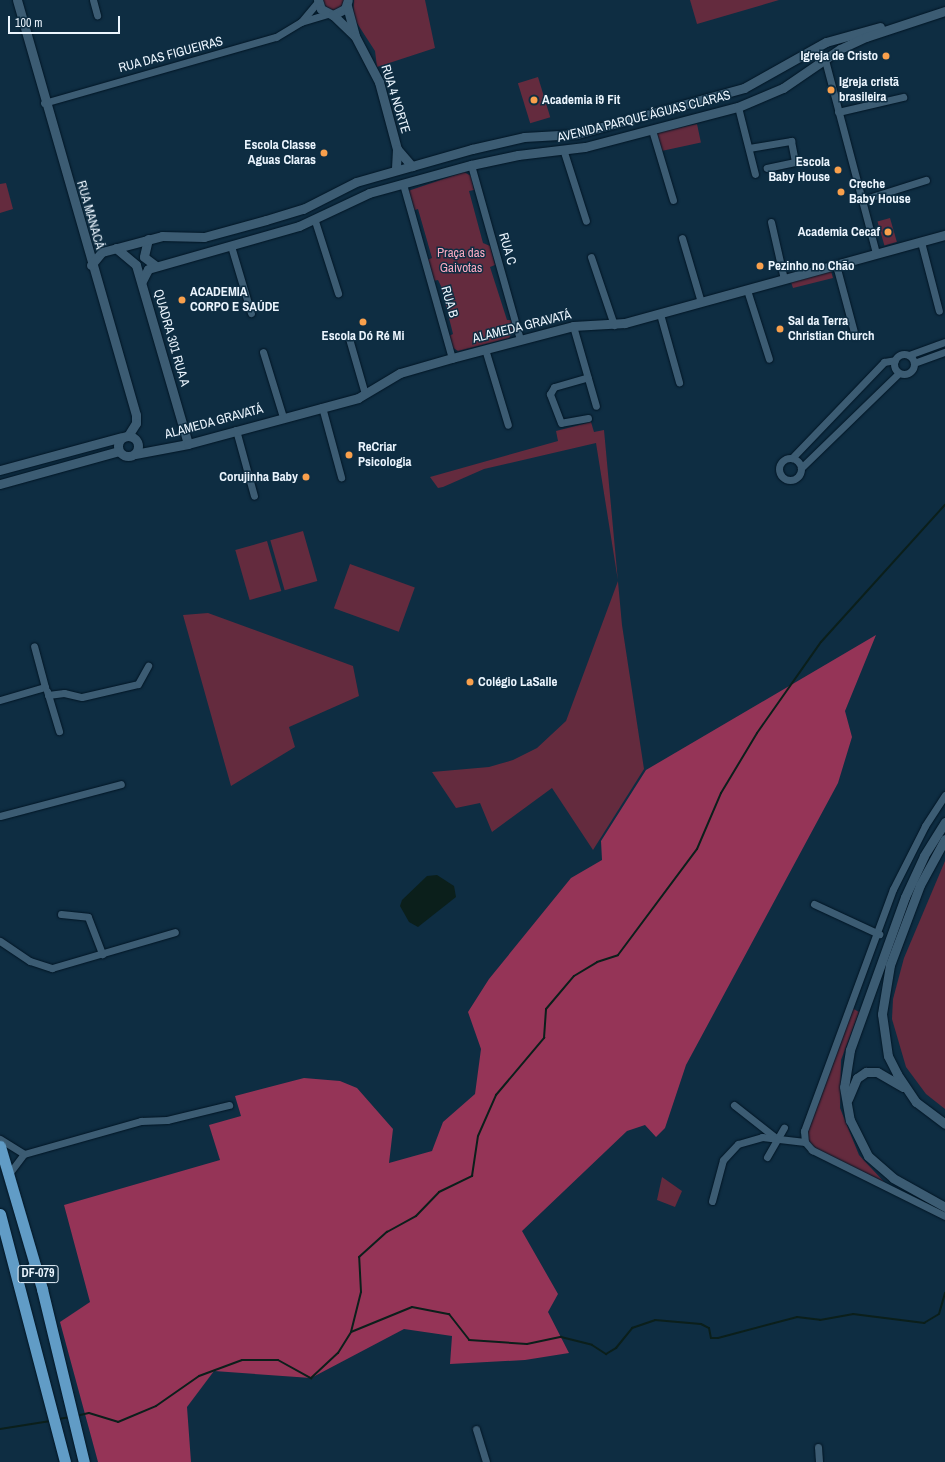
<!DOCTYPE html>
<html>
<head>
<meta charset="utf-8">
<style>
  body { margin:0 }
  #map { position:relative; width:945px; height:1462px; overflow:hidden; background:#0e2d42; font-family:"Archivo Narrow",sans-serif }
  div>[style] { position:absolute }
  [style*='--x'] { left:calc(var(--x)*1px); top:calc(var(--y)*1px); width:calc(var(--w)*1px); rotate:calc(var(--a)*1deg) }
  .green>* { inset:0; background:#642b3e; transform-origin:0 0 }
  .forest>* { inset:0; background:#953457 }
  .water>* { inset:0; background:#0b1f1b }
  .stream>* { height:2px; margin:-1px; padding:0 1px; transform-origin:1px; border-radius:1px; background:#0b1f1b }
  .roads { filter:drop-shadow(0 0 1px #011524) drop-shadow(0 0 1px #011524) }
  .street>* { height:7px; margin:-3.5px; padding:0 3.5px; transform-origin:3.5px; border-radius:3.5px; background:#3c5c73 }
  .street>.ring { margin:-3.5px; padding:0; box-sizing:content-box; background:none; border:7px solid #3c5c73; border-radius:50% }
  .secondary>* { height:9px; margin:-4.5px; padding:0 4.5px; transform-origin:4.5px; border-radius:4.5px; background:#3c5c73 }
  .secondary>.ring { margin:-4.5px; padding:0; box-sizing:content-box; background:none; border:9px solid #3c5c73; border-radius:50% }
  .primary>* { height:11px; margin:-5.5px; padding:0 5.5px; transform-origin:5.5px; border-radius:5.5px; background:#619cc6 }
  .dots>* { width:11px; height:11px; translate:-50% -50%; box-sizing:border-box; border:2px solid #0e2d42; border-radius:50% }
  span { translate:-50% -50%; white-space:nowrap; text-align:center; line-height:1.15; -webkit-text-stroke:3px #0e2d42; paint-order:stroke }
  .shield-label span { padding:1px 3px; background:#0e2d42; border:1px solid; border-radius:3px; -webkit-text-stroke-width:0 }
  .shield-label { font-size:12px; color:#ebf5fe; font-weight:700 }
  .street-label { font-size:13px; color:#ebf5fe }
  .poi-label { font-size:13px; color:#ebf5fe; font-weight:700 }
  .right { translate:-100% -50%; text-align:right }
  .left { translate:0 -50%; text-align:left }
  .park-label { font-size:13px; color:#faa9c0 }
  .scale { position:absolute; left:8px; top:16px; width:112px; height:18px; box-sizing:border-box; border:2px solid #ebf5fe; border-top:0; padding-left:5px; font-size:12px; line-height:14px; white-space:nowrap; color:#ebf5fe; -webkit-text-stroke:3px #0e2d42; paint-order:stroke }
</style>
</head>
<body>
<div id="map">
  <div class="green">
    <div style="clip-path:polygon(318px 0,348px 0,333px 15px)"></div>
    <div style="clip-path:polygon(354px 0,425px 0,435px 48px,377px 67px,375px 51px,353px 17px)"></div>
    <div style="clip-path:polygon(690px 0,779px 0,697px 24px)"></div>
    <div style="left:538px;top:77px;width:42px;height:21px;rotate:73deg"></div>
    <div style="left:697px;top:124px;width:19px;height:45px;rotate:78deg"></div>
    <div style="clip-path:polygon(464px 172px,471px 176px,474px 190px,469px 191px,483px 243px,490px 246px,495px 265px,490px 267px,507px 320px,511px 320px,514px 329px,509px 338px,458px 351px,452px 347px,449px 336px,453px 334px,441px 286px,438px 280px,433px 281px,427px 260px,432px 258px,418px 209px,412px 211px,408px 191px)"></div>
    <div style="clip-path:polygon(6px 183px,13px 209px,0 213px,0 184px)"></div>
    <div style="left:890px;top:218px;width:25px;height:13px;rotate:74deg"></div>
    <div style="clip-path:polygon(831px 271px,833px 278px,793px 288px,791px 282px)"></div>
    <div style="clip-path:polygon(591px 422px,594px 432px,604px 430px,622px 625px,644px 769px,593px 850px,552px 788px,492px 832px,480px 803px,456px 808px,432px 772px,489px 767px,513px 760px,537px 748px,566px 721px,618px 581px,596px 443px,484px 469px,443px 487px,438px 488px,430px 477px,558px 441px,556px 431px)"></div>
    <div style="left:303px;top:531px;width:52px;height:34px;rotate:74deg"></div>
    <div style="left:267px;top:541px;width:52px;height:33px;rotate:74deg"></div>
    <div style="left:350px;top:564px;width:69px;height:47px;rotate:20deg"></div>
    <div style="clip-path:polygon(208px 613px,353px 666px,359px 696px,289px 727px,295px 747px,231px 786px,183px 615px)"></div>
    <div style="clip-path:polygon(945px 861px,945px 1109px,926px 1094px,906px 1067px,892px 1019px,893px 999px,904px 958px)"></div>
    <div style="clip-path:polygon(852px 1008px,859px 1012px,841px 1060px,840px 1108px,859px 1155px,886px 1184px,813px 1149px,806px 1140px,805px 1132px)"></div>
    <div style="clip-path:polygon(662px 1177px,682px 1191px,675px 1207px,657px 1200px)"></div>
  </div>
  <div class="forest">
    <div style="clip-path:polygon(876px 635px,845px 711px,852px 737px,838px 783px,686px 1065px,665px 1128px,656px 1137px,645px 1125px,627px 1131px,522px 1231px,558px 1294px,548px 1312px,569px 1353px,525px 1360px,450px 1364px,452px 1336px,404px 1329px,311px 1378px,214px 1371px,187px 1407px,191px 1462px,98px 1462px,60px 1322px,90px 1302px,64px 1205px,220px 1160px,209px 1125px,241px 1116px,235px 1096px,304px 1078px,340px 1081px,357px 1088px,393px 1129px,389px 1163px,432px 1151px,443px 1122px,475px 1094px,481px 1049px,468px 1012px,489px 979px,571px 878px,602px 860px,601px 841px,646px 770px)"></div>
  </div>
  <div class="water">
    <div style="clip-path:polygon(437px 875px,454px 886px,456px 897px,418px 927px,409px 922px,400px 906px,402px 900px,427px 876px)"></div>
  </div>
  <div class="stream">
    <div style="--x:351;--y:1332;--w:41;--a:-76"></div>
    <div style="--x:361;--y:1292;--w:35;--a:-93"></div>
    <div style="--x:359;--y:1257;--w:38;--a:-42"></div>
    <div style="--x:387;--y:1232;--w:33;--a:-29"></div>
    <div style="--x:416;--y:1216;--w:33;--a:-46"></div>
    <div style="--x:439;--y:1192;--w:37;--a:-26"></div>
    <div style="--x:472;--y:1176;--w:40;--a:-81.5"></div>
    <div style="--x:478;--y:1136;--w:45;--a:-66.3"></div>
    <div style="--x:496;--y:1095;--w:75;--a:-49.9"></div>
    <div style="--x:544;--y:1038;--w:29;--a:-86"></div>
    <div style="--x:546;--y:1009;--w:43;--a:-49.7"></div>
    <div style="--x:574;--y:976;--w:27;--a:-31"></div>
    <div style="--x:597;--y:962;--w:22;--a:-18"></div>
    <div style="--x:618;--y:955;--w:132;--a:-53.3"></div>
    <div style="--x:697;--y:849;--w:61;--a:-66.8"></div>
    <div style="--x:721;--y:793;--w:70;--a:-59"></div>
    <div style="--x:757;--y:733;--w:111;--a:-54.9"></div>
    <div style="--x:821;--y:642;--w:185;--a:-47.9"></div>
    <div style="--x:76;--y:1416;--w:13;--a:-13"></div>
    <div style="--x:89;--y:1413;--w:30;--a:17"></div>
    <div style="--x:118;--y:1422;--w:41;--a:-22.8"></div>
    <div style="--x:156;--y:1406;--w:52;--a:-34.9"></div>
    <div style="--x:199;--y:1376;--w:46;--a:-20.4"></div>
    <div style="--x:242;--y:1360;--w:36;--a:0"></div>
    <div style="--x:278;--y:1360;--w:38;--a:29"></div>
    <div style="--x:311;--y:1378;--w:37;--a:-43"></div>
    <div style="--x:338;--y:1353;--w:25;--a:-58"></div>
    <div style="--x:351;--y:1332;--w:66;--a:-22.3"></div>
    <div style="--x:412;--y:1307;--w:38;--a:11"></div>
    <div style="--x:449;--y:1314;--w:33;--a:52"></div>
    <div style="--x:469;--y:1340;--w:58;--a:3.9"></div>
    <div style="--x:527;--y:1344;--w:35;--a:-12"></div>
    <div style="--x:561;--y:1337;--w:32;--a:14"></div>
    <div style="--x:592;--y:1345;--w:17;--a:33"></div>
    <div style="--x:606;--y:1354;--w:12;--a:-31"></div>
    <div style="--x:616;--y:1348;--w:26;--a:-51"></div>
    <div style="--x:632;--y:1328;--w:24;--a:-19"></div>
    <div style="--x:655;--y:1320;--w:46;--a:5"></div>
    <div style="--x:701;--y:1324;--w:9;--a:27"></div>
    <div style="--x:709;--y:1328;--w:10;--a:79"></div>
    <div style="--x:711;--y:1338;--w:7;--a:0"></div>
    <div style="--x:718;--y:1338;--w:82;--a:-14.9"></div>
    <div style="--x:797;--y:1317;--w:23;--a:7"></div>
    <div style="--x:820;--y:1320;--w:34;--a:-10"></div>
    <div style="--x:853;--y:1314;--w:72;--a:7.2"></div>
    <div style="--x:924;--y:1323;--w:17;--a:-31"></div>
    <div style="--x:939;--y:1314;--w:22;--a:-74"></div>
    <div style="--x:58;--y:1419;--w:12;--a:-9"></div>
    <div style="--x:0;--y:1429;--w:51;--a:-9.1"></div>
  </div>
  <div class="roads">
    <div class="street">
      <div style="--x:93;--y:0;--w:16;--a:75"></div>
      <div style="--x:301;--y:22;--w:28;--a:-17"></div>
      <div style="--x:825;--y:60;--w:200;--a:75.2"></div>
      <div style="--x:44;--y:103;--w:241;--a:-15.9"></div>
      <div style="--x:276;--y:37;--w:29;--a:-31"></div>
      <div style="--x:301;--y:22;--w:26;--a:-50"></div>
      <div style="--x:738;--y:107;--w:69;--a:75.8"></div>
      <div style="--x:838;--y:112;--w:67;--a:-13"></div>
      <div style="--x:652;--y:130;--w:73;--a:73.3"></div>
      <div style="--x:749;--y:148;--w:43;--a:-9.5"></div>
      <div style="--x:791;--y:141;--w:21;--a:79"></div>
      <div style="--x:795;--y:162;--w:29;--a:168"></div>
      <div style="--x:564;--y:152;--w:72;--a:72.3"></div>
      <div style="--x:471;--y:165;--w:181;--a:74.3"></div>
      <div style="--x:403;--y:184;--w:181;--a:74.3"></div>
      <div style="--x:862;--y:200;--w:67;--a:-17.4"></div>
      <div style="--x:315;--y:221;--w:76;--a:72.3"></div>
      <div style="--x:771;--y:222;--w:58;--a:77.2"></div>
      <div style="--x:682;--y:238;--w:67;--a:73.5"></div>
      <div style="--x:921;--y:242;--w:71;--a:75.4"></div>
      <div style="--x:231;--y:246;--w:70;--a:73.4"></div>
      <div style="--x:591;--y:257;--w:72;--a:71.3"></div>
      <div style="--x:836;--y:265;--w:73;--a:75"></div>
      <div style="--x:747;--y:290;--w:72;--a:72.3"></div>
      <div style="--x:660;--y:314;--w:71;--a:74.4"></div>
      <div style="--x:573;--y:326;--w:83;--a:74"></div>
      <div style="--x:348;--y:335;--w:61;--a:73.9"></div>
      <div style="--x:485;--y:349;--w:79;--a:73.2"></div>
      <div style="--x:263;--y:352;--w:68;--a:72.9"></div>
      <div class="ring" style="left:894px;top:354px;width:13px;height:13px"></div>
      <div style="--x:909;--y:355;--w:38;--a:-20"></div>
      <div style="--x:914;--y:363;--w:33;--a:-20"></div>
      <div style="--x:322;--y:407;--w:73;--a:74.8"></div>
      <div style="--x:588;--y:418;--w:27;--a:170"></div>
      <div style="--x:561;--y:423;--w:31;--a:-111"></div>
      <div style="--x:550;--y:394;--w:8;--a:-60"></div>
      <div style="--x:554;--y:387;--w:35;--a:-16"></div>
      <div style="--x:236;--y:430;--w:68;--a:74.7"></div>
      <div style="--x:792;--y:458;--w:133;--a:-46.2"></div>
      <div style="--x:884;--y:362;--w:11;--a:-10"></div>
      <div class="ring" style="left:779px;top:458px;width:15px;height:15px"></div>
      <div style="--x:801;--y:468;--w:136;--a:-44.1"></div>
      <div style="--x:47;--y:691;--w:42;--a:73.3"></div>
      <div style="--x:48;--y:695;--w:16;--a:-7"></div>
      <div style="--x:64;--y:693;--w:18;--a:13"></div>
      <div style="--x:82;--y:697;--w:57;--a:-13.1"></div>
      <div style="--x:138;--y:684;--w:21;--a:-61"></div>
      <div style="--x:0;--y:700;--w:47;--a:-16.1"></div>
      <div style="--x:45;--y:687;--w:42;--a:-105"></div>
      <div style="--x:945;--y:795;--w:37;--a:123"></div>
      <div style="--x:925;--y:826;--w:71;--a:116.9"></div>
      <div style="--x:893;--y:889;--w:258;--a:110.2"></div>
      <div style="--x:804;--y:1131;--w:11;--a:85"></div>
      <div style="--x:805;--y:1142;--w:11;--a:49"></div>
      <div style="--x:812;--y:1150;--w:148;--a:26.4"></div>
      <div style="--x:0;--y:816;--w:125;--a:-14.8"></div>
      <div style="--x:814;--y:904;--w:72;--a:24.8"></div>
      <div style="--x:61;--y:914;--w:27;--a:6"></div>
      <div style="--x:88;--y:917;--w:40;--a:69"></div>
      <div style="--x:0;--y:941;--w:36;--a:34"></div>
      <div style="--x:30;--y:961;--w:23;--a:18"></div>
      <div style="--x:52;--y:968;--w:128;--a:-16.3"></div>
      <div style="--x:734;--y:1105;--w:53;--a:38.2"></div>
      <div style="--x:0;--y:1139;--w:28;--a:32"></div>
      <div style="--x:767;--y:1157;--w:34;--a:-60"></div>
      <div style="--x:8;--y:1175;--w:26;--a:-53"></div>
      <div style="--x:24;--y:1154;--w:122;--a:-15.8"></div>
      <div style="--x:141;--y:1121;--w:26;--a:-2"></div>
      <div style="--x:167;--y:1120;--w:64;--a:-13.6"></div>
      <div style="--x:712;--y:1201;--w:42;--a:-75"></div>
      <div style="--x:723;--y:1160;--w:22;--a:-47"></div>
      <div style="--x:738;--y:1144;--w:25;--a:-16"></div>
      <div style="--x:762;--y:1137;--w:43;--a:6.6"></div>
      <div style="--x:476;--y:1429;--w:34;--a:73"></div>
      <div style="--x:818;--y:1447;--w:15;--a:86"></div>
    </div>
    <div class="secondary">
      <div style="--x:17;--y:0;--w:432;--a:74"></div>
      <div style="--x:136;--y:415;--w:8;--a:90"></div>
      <div style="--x:136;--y:423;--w:15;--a:122"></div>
      <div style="--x:318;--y:0;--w:9;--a:72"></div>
      <div style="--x:321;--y:9;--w:13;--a:27"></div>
      <div style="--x:333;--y:15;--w:13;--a:-27"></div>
      <div style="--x:345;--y:9;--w:9;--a:-72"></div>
      <div style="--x:347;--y:6;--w:30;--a:75"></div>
      <div style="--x:333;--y:15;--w:30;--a:44"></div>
      <div style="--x:355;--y:36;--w:52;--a:62.4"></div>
      <div style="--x:379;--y:82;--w:69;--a:75"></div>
      <div style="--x:397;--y:149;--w:21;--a:93"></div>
      <div style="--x:397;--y:149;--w:23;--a:49"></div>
      <div style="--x:148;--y:239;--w:18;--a:103"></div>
      <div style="--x:144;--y:257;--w:15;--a:37"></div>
      <div style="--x:116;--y:248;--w:26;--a:40"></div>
      <div style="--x:136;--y:265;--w:186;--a:73.8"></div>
      <div style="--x:91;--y:265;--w:17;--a:-50"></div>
      <div style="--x:102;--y:252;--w:62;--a:-14.9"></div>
      <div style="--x:162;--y:236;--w:42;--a:1.4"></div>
      <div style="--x:204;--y:237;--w:64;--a:-15.3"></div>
      <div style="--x:266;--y:220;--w:39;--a:-17"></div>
      <div style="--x:303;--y:209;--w:59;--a:-27"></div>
      <div style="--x:356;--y:182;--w:121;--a:-15.9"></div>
      <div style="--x:472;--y:149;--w:53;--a:-13"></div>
      <div style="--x:524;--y:137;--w:53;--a:-3.2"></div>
      <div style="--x:577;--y:134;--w:173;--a:-15.4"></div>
      <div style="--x:744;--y:88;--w:94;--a:-29.3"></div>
      <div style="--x:826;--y:42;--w:56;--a:-15.5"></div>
      <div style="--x:142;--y:281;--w:13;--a:-63"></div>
      <div style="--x:148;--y:269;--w:157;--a:-15.9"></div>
      <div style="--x:299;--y:226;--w:77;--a:-25.2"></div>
      <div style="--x:369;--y:193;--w:106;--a:-15.4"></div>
      <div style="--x:471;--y:165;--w:48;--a:-12"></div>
      <div style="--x:518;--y:155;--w:67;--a:-6.8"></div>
      <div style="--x:585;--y:147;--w:158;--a:-14.7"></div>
      <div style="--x:738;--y:107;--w:49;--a:-22.9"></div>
      <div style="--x:783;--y:88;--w:69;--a:-34.4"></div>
      <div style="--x:840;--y:49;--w:29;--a:-25"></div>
      <div style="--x:866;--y:37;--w:83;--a:-18.2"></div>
      <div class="ring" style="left:118px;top:436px;width:11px;height:11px"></div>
      <div style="--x:135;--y:454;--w:54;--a:-10.7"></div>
      <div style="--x:188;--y:444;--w:176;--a:-15.1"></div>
      <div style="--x:358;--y:398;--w:49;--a:-30.8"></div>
      <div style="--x:400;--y:373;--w:54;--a:-16.1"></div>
      <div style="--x:452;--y:358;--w:125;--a:-14.8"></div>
      <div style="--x:573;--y:326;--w:52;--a:-3.3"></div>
      <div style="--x:625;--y:323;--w:332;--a:-15.4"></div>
      <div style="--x:0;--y:470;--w:126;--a:-15.1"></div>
      <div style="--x:0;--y:484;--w:123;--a:-15.5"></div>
      <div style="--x:945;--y:822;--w:40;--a:122"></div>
      <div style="--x:924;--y:856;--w:45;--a:114.9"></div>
      <div style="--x:905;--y:897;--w:163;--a:109.8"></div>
      <div style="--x:850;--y:1050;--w:37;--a:99"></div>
      <div style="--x:844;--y:1087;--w:34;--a:80"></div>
      <div style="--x:850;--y:1120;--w:40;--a:63.4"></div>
      <div style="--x:868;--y:1156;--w:33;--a:41"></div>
      <div style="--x:893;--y:1178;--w:60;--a:29.1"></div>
      <div style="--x:945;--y:839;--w:52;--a:118.5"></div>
      <div style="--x:920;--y:885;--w:85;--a:110.6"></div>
      <div style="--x:890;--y:965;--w:50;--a:99.3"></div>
      <div style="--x:882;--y:1014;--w:42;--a:81.9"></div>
      <div style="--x:888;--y:1056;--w:20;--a:63"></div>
      <div style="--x:897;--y:1074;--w:34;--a:56"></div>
      <div style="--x:916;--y:1102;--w:36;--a:37"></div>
      <div style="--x:848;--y:1099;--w:23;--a:-67"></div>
      <div style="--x:857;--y:1078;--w:11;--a:-34"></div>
      <div style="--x:866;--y:1072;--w:11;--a:0"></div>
      <div style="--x:877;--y:1072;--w:30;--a:30"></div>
    </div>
    <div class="primary">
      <div style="--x:0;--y:1146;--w:149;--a:73.6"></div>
      <div style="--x:42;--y:1289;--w:178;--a:76.4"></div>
      <div style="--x:0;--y:1214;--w:256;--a:75.3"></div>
      <div style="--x:15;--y:1269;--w:8;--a:40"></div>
      <div style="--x:21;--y:1274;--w:16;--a:-27"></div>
    </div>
  </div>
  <div class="dots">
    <div style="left:886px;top:56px;background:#f9a04c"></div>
    <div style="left:831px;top:90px;background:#f9a04c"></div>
    <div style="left:534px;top:100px;background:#f9a04c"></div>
    <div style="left:324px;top:153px;background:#f9a04c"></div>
    <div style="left:838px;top:170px;background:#f9a04c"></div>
    <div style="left:841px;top:192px;background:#f9a04c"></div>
    <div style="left:888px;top:232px;background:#f9a04c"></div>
    <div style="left:760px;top:266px;background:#f9a04c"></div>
    <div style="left:182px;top:300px;background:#f9a04c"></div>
    <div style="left:363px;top:322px;background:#f9a04c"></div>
    <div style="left:780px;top:329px;background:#f9a04c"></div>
    <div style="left:349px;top:455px;background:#f9a04c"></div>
    <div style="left:306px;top:477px;background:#f9a04c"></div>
    <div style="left:470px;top:682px;background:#f9a04c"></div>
  </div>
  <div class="shield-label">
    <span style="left:38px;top:1274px">DF-079</span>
  </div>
  <div class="street-label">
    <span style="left:171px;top:55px;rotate:-15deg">RUA DAS FIGUEIRAS</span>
    <span style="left:395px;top:99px;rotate:73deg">RUA 4 NORTE</span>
    <span style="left:644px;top:117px;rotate:-14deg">AVENIDA PARQUE ÁGUAS CLARAS</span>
    <span style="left:90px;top:215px;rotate:74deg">RUA MANACÁ</span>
    <span style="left:507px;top:249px;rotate:74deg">RUA C</span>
    <span style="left:449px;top:302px;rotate:74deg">RUA B</span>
    <span style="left:522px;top:327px;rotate:-14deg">ALAMEDA GRAVATÁ</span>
    <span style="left:171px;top:338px;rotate:74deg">QUADRA 301 RUA A</span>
    <span style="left:214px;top:422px;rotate:-15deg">ALAMEDA GRAVATÁ</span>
  </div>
  <div class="poi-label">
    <span class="right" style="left:878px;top:56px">Igreja de Cristo</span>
    <span class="left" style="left:839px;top:90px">Igreja cristã<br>brasileira</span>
    <span class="left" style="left:542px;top:100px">Academia i9 Fit</span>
    <span class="right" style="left:316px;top:153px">Escola Classe<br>Aguas Claras</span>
    <span class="right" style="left:830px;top:170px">Escola<br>Baby House</span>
    <span class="left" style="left:849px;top:192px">Creche<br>Baby House</span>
    <span class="right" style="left:880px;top:232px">Academia Cecaf</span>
    <span class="left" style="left:768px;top:266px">Pezinho no Chão</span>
    <span class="left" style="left:190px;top:300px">ACADEMIA<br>CORPO E SAÚDE</span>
    <span class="left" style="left:788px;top:329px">Sal da Terra<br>Christian Church</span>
    <span style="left:363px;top:336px">Escola Dó Ré Mi</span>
    <span class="left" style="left:358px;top:455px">ReCriar<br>Psicologia</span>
    <span class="right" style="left:298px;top:477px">Corujinha Baby</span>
    <span class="left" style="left:478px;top:682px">Colégio LaSalle</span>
  </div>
  <div class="park-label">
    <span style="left:461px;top:261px">Praça das<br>Gaivotas</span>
  </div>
  <div class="scale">100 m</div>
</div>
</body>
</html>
